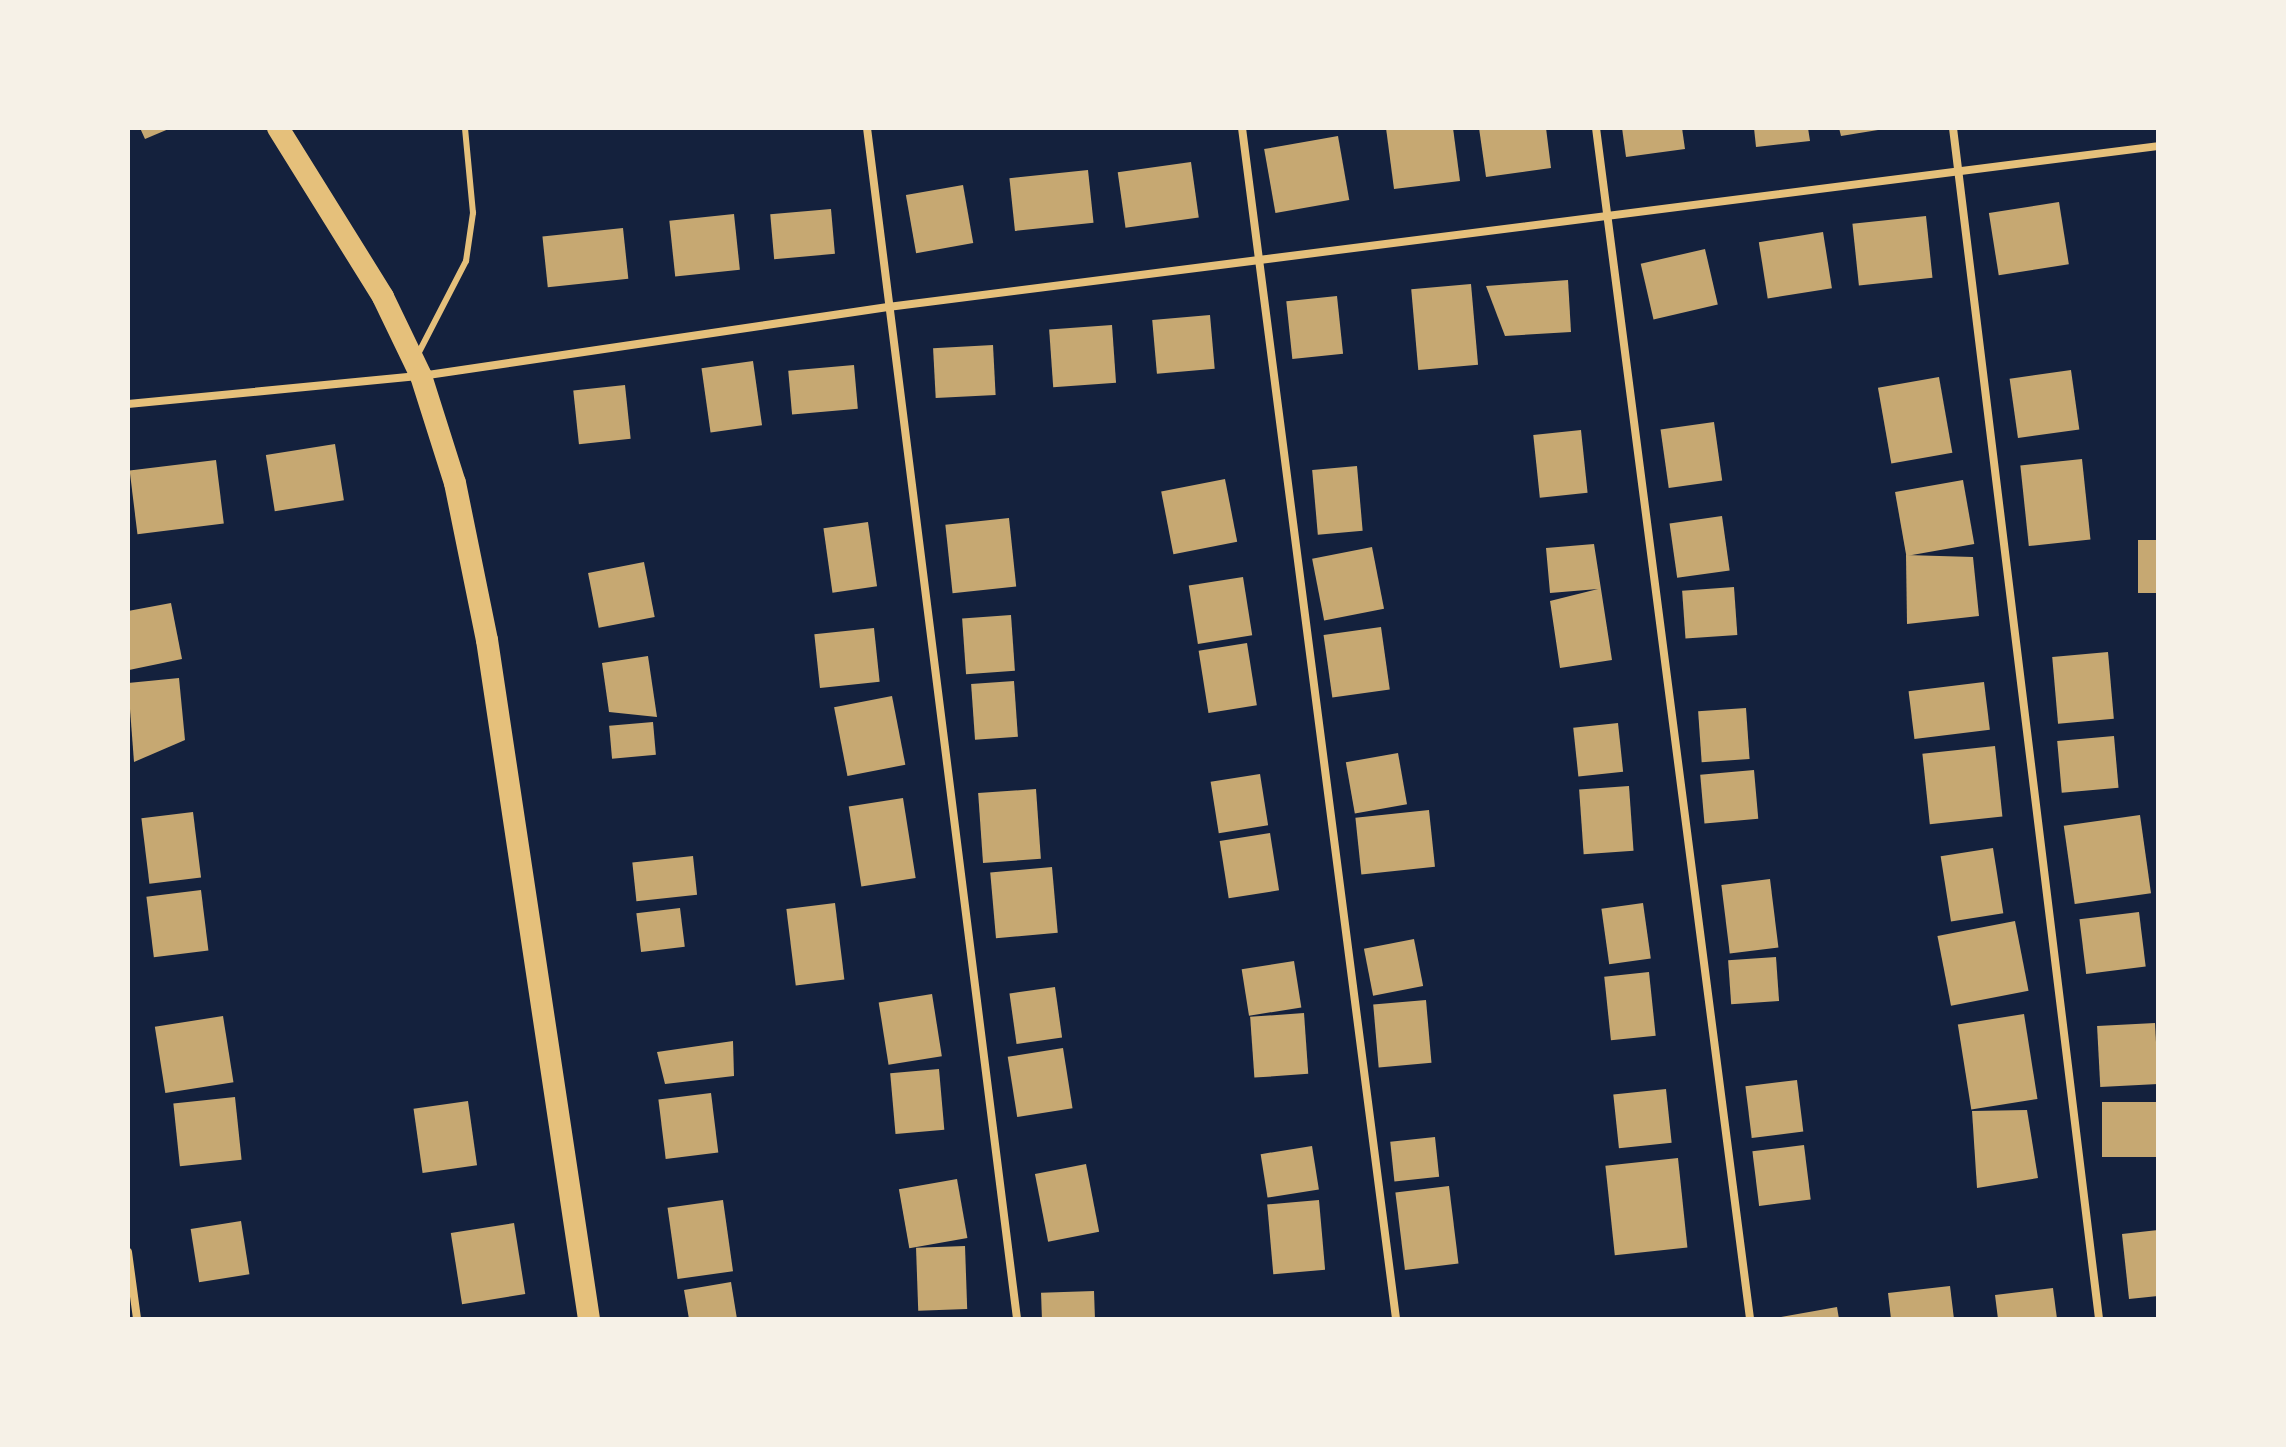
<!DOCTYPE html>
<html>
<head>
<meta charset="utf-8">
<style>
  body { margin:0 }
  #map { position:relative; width:2286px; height:1447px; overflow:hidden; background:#14213d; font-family:Bitter,serif }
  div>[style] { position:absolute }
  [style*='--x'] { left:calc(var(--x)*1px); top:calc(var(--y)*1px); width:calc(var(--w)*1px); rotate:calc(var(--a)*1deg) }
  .building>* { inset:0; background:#c6a872; transform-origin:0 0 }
  .service>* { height:6px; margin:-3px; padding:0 3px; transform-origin:3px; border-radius:3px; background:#e5c07b }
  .minor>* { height:8px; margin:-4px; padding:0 4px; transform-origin:4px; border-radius:4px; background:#e5c07b }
  .trunk>* { height:22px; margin:-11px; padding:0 11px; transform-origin:11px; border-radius:11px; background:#e5c07b }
  span { translate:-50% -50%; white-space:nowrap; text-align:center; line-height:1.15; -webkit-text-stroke:6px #f6f1e7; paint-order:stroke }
  .frame { position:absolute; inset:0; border:130px solid #f6f1e7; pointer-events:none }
</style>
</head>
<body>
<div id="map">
  <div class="building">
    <div style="clip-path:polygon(140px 128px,171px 128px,145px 139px)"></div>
    <div style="clip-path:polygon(1386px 128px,1453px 128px,1460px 181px,1394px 189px)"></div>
    <div style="clip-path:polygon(1479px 128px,1546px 128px,1551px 168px,1486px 177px)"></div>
    <div style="clip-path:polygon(1622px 128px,1682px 128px,1685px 149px,1626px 157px)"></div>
    <div style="clip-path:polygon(1754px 128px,1808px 128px,1810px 141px,1756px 147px)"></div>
    <div style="clip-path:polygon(1839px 128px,1878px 128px,1878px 130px,1841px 136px)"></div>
    <div style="left:1338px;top:136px;width:65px;height:75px;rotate:80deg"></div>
    <div style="left:1191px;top:162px;width:56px;height:74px;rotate:82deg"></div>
    <div style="left:1088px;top:170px;width:53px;height:79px;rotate:84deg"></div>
    <div style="left:963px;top:185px;width:59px;height:58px;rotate:80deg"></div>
    <div style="left:2059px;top:202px;width:63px;height:71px;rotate:81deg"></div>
    <div style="left:831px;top:209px;width:45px;height:61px;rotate:85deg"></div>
    <div style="left:734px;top:214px;width:56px;height:65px;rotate:84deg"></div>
    <div style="left:1926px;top:216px;width:62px;height:74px;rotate:84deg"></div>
    <div style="left:623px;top:228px;width:51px;height:81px;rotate:84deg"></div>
    <div style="left:1823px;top:232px;width:57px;height:65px;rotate:81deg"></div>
    <div style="left:1705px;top:249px;width:57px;height:66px;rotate:77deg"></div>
    <div style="clip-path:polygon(1568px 280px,1571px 332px,1505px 336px,1486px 286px)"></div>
    <div style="left:1471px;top:284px;width:81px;height:60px;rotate:85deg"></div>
    <div style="left:1337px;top:296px;width:58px;height:51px;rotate:84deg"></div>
    <div style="left:1210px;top:315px;width:54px;height:58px;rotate:85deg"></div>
    <div style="left:1112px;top:325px;width:58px;height:63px;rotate:86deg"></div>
    <div style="left:993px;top:345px;width:50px;height:60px;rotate:87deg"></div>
    <div style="left:753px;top:361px;width:65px;height:52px;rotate:82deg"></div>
    <div style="left:854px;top:365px;width:44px;height:66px;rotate:85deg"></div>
    <div style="left:2071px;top:370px;width:60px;height:62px;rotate:82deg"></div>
    <div style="left:1939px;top:377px;width:77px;height:62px;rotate:80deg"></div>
    <div style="left:625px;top:385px;width:54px;height:52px;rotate:84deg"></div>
    <div style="left:1714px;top:422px;width:59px;height:54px;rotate:82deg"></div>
    <div style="left:1581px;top:430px;width:63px;height:48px;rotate:84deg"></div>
    <div style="left:335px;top:444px;width:57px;height:70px;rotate:81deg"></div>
    <div style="left:2082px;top:459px;width:81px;height:62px;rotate:84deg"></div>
    <div style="left:216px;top:460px;width:64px;height:87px;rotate:83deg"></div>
    <div style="left:1357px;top:466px;width:65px;height:45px;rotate:85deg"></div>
    <div style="left:1225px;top:479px;width:64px;height:65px;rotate:79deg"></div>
    <div style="left:1963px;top:480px;width:65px;height:69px;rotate:80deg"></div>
    <div style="left:1722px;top:516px;width:55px;height:53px;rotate:82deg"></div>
    <div style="left:1009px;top:518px;width:69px;height:64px;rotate:84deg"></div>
    <div style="left:868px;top:522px;width:65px;height:45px;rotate:82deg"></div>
    <div style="left:2158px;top:540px;width:53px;height:20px;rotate:90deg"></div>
    <div style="clip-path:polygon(1594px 544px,1612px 660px,1560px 668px,1550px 601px,1598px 589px,1550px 593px,1546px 548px)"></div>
    <div style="left:1372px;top:547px;width:63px;height:61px;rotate:79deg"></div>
    <div style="clip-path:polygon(1906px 555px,1973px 557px,1979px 616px,1907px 624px)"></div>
    <div style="left:644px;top:562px;width:56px;height:57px;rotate:79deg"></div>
    <div style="left:1243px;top:577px;width:59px;height:55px;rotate:81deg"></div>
    <div style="left:1734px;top:587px;width:48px;height:52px;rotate:86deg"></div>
    <div style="clip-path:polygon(171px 603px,182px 659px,129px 670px,128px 611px)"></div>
    <div style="left:1011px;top:615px;width:56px;height:49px;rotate:86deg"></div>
    <div style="left:1381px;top:627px;width:63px;height:58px;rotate:82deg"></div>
    <div style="left:874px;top:628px;width:54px;height:60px;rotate:84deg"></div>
    <div style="left:1247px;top:643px;width:63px;height:49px;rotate:81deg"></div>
    <div style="left:2108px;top:652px;width:67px;height:56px;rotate:85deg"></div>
    <div style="clip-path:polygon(648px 656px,657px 717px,609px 712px,602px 663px)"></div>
    <div style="clip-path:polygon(179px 678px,185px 740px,134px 762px,128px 683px)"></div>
    <div style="left:1014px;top:681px;width:56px;height:43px;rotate:86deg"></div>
    <div style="left:1984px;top:682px;width:48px;height:76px;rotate:83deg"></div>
    <div style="left:892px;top:696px;width:70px;height:59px;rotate:79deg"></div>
    <div style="left:1746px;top:708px;width:51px;height:48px;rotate:86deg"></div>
    <div style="left:653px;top:722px;width:33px;height:44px;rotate:85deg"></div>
    <div style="left:1618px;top:723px;width:49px;height:45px;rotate:84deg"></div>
    <div style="left:2114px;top:736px;width:52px;height:57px;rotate:85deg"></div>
    <div style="left:1995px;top:746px;width:71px;height:73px;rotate:84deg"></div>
    <div style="left:1398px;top:753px;width:52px;height:53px;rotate:80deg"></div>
    <div style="left:1754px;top:770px;width:49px;height:54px;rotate:85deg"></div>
    <div style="left:1260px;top:774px;width:52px;height:50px;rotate:81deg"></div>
    <div style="left:1629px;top:786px;width:65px;height:50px;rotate:86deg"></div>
    <div style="left:1036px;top:789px;width:70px;height:58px;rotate:86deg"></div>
    <div style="left:903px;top:798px;width:81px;height:55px;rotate:81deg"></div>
    <div style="left:1429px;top:810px;width:57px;height:74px;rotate:84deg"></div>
    <div style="left:193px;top:812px;width:66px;height:52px;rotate:83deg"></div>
    <div style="left:2140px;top:815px;width:79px;height:77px;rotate:82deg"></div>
    <div style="left:1270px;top:833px;width:58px;height:51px;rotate:81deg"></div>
    <div style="left:1993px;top:848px;width:66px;height:53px;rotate:81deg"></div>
    <div style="left:693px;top:856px;width:39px;height:61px;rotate:84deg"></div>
    <div style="left:1052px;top:867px;width:66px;height:62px;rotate:85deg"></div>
    <div style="left:1770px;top:879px;width:69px;height:49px;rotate:83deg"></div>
    <div style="left:201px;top:890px;width:61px;height:55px;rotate:83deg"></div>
    <div style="left:835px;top:903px;width:77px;height:49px;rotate:83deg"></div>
    <div style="left:1643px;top:903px;width:56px;height:42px;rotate:82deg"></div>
    <div style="left:680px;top:908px;width:39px;height:44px;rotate:83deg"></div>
    <div style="left:2139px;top:912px;width:55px;height:60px;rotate:83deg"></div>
    <div style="left:2015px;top:921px;width:71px;height:79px;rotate:79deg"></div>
    <div style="left:1414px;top:939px;width:48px;height:51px;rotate:79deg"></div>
    <div style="left:1776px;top:957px;width:44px;height:48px;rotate:86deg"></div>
    <div style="left:1294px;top:961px;width:47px;height:53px;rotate:81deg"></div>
    <div style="left:1649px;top:972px;width:64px;height:45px;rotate:84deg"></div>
    <div style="left:1055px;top:987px;width:51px;height:46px;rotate:82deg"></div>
    <div style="left:932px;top:994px;width:63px;height:54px;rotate:81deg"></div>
    <div style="left:1426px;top:1000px;width:63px;height:53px;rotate:85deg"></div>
    <div style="left:1304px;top:1013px;width:61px;height:54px;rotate:86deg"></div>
    <div style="left:2024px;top:1014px;width:86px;height:67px;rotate:81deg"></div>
    <div style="left:223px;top:1016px;width:67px;height:69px;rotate:81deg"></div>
    <div style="left:2155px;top:1023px;width:61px;height:58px;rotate:87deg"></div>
    <div style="clip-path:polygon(733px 1041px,734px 1076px,665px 1084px,657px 1052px)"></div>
    <div style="left:1063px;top:1048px;width:61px;height:56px;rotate:81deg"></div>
    <div style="left:939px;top:1069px;width:61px;height:49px;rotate:85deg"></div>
    <div style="left:1797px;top:1080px;width:52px;height:52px;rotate:83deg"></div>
    <div style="left:1666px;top:1089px;width:54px;height:53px;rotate:84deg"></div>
    <div style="left:711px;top:1093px;width:60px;height:53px;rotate:83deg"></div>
    <div style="left:235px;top:1097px;width:63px;height:62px;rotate:84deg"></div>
    <div style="left:468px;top:1101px;width:65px;height:55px;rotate:82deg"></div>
    <div style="left:2158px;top:1102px;width:55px;height:56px;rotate:90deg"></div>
    <div style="clip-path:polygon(2027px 1110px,2038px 1178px,1977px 1188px,1972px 1111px)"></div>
    <div style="left:1435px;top:1137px;width:40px;height:45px;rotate:84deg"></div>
    <div style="left:1804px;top:1145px;width:55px;height:52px;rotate:83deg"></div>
    <div style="left:1312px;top:1146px;width:44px;height:52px;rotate:81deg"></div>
    <div style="left:1678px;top:1158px;width:90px;height:73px;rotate:84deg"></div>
    <div style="left:1086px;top:1164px;width:69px;height:52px;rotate:79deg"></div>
    <div style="left:957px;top:1179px;width:60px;height:59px;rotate:80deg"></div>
    <div style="left:1449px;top:1186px;width:78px;height:54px;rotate:83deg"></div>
    <div style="left:723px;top:1200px;width:72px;height:56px;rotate:82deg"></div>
    <div style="left:1319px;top:1200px;width:70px;height:52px;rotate:85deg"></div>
    <div style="left:241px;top:1221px;width:54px;height:51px;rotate:81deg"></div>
    <div style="left:514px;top:1223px;width:72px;height:64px;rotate:81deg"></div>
    <div style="clip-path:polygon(2158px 1230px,2158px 1296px,2129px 1299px,2122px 1234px)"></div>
    <div style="left:965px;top:1246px;width:63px;height:49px;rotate:88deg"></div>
    <div style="clip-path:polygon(731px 1282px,737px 1319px,689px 1319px,684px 1290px)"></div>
    <div style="clip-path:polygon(1950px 1286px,1954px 1319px,1891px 1319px,1888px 1293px)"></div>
    <div style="clip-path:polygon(2053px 1288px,2057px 1319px,1998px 1319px,1995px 1295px)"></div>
    <div style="left:1094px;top:1291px;width:28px;height:53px;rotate:88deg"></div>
    <div style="clip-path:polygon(1837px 1307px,1839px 1319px,1781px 1319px,1781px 1317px)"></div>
  </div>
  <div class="service">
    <div style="--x:417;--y:356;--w:107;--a:-62.7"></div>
    <div style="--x:466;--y:261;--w:49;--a:-81.7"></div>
    <div style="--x:473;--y:213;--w:85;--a:-95.4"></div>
  </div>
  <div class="minor">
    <div style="--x:867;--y:128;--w:1200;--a:82.82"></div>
    <div style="--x:1242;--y:128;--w:1201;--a:82.63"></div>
    <div style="--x:1596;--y:128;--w:1201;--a:82.63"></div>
    <div style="--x:1953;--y:128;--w:1200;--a:83.01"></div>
    <div style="--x:128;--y:404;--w:294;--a:-5.5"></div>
    <div style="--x:421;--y:376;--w:472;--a:-8.4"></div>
    <div style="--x:888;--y:307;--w:1280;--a:-7.22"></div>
    <div style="--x:128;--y:1252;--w:68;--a:82.3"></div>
  </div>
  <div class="trunk">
    <div style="--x:278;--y:128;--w:199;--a:58.1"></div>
    <div style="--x:383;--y:297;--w:88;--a:64.3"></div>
    <div style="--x:421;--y:376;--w:112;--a:72.4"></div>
    <div style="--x:455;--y:483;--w:160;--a:78.5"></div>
    <div style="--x:487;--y:640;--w:687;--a:81.46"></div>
  </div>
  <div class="frame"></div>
</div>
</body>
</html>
